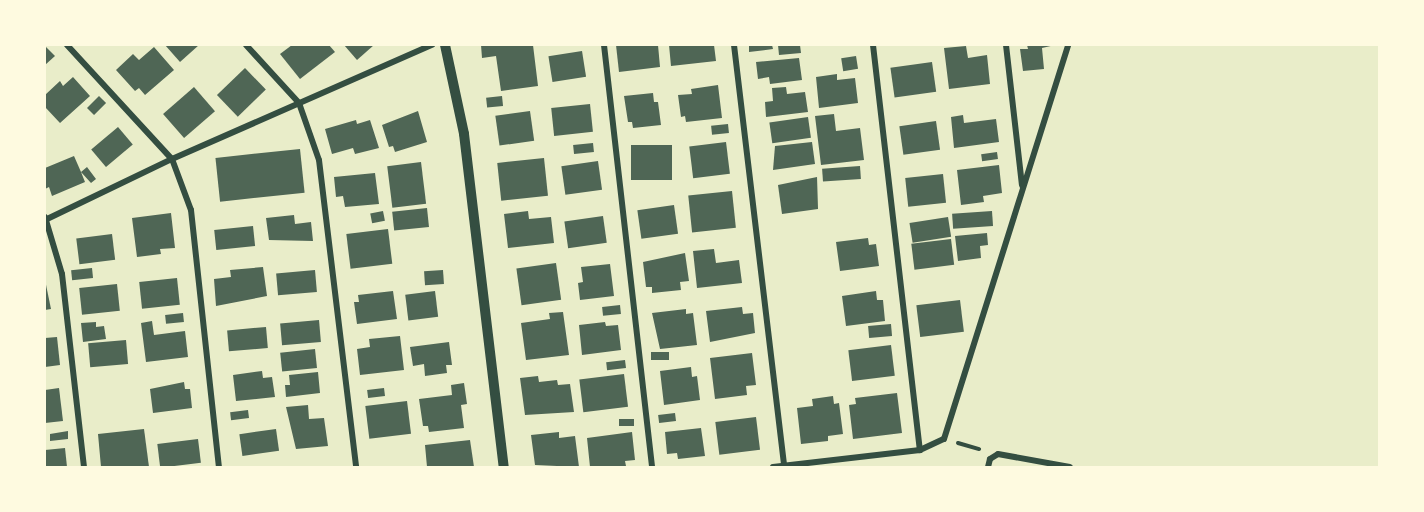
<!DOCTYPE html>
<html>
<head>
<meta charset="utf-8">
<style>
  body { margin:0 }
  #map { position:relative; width:1424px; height:512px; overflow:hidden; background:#e9edc9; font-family:"PT Sans Narrow",sans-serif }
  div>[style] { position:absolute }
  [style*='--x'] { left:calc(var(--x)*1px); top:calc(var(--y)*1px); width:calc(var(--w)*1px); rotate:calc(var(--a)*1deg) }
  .building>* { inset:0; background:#4f6655; transform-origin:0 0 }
  .path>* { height:4px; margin:-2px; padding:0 2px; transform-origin:2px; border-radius:2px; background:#344e41 }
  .minor>* { height:6px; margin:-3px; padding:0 3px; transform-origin:3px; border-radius:3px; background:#344e41 }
  .tertiary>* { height:10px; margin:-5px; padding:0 5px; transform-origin:5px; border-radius:5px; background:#344e41 }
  span { translate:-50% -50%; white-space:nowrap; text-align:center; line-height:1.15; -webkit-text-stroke:4.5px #fefae0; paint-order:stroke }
  .frame { position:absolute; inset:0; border:46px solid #fefae0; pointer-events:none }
</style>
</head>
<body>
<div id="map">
  <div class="building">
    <div style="clip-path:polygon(165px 45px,199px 45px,180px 62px)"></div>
    <div style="clip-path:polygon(292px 45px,329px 45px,335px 52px,300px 79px,280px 54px)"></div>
    <div style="clip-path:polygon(344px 45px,374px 45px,357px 60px)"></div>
    <div style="clip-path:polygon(481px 45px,533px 45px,538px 86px,501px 91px,496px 56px,482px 58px)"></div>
    <div style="clip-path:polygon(616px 45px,658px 45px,660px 67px,619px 72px)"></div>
    <div style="clip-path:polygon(669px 45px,714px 45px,716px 61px,671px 66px)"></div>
    <div style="clip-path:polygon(749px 45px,772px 45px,773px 49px,749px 52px)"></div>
    <div style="clip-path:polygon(778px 45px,800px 45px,801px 53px,779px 55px)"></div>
    <div style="clip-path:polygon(1027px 45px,1055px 45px,1042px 48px,1044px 69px,1023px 71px,1020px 49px,1028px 49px)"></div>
    <div style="clip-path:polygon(45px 46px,55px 56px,45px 65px)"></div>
    <div style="clip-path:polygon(966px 46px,968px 58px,987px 55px,990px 84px,949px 89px,944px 48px)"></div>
    <div style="clip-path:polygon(154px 47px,174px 70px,145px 95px,139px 88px,135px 91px,116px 70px,133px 54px,139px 60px)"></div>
    <div style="left:582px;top:51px;width:26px;height:34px;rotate:81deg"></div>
    <div style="left:856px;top:56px;width:13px;height:15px;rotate:81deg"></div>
    <div style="clip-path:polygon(799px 58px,802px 80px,770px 84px,769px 77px,758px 79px,756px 62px)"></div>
    <div style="left:932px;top:62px;width:30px;height:42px;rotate:82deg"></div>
    <div style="left:245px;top:68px;width:30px;height:39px;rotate:46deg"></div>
    <div style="clip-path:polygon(837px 74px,837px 80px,855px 78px,858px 103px,819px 108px,816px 77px)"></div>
    <div style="clip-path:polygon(73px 77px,90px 96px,60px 123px,45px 107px,45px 95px,60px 81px,63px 86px)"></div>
    <div style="clip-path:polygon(718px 85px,722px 118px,686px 122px,685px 116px,681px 117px,678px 95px,692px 94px,691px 89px)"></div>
    <div style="left:194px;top:87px;width:32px;height:41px;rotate:49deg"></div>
    <div style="clip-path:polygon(786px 87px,787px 94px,805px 92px,808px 112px,766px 117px,765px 102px,773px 101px,772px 88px)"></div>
    <div style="clip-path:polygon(653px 93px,654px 102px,658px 102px,661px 125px,633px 128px,632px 122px,628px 122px,624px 96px)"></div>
    <div style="left:99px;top:96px;width:10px;height:17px;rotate:45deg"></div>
    <div style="left:502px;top:96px;width:10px;height:16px;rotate:84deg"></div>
    <div style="left:590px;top:104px;width:28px;height:39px;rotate:84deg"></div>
    <div style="clip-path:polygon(418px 111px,427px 142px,395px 152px,393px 146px,389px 147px,382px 125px)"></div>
    <div style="left:530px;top:111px;width:30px;height:35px;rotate:82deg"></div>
    <div style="clip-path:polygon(834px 114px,836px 131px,860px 128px,864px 160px,821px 165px,815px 116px)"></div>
    <div style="clip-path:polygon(963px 115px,964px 123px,996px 119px,999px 142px,954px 148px,951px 117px)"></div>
    <div style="left:808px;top:117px;width:21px;height:39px;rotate:82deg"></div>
    <div style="clip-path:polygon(356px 120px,357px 124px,370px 120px,379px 148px,355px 154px,353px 148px,332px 154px,325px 129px)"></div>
    <div style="left:936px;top:121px;width:29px;height:37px;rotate:82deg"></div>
    <div style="left:728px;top:124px;width:9px;height:17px;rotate:84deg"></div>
    <div style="left:118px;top:127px;width:23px;height:35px;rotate:50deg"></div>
    <div style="left:726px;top:142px;width:32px;height:37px;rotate:83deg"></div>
    <div style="clip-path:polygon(812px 142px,815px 164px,773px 170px,775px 146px)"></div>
    <div style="left:593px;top:143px;width:9px;height:20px;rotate:84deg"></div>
    <div style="left:672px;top:145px;width:35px;height:41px;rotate:90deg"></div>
    <div style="left:300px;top:149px;width:44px;height:85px;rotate:84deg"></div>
    <div style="left:997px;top:152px;width:7px;height:16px;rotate:82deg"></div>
    <div style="clip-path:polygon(74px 156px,81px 172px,87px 167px,96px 179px,91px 183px,81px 172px,85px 182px,52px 196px,49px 187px,45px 189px,45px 168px)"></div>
    <div style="left:544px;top:158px;width:38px;height:47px;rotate:84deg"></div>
    <div style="left:598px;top:161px;width:29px;height:37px;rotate:82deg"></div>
    <div style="left:421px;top:162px;width:42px;height:34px;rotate:83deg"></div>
    <div style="clip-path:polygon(999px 165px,1002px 193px,983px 196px,984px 202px,961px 205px,957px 170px)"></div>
    <div style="left:860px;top:166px;width:13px;height:38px;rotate:86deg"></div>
    <div style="clip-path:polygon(375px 173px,379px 204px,345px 207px,343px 196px,336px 197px,334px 177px)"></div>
    <div style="left:943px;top:174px;width:29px;height:38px;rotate:84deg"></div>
    <div style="clip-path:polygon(817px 177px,818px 209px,782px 214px,778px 185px)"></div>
    <div style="left:732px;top:191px;width:37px;height:44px;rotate:84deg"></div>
    <div style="left:674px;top:205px;width:29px;height:37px;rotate:82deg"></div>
    <div style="left:427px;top:208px;width:19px;height:35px;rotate:84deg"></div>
    <div style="left:383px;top:211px;width:10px;height:13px;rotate:79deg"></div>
    <div style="clip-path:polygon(528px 211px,529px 219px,551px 217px,554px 243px,508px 248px,504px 214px)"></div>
    <div style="left:992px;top:211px;width:15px;height:40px;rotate:86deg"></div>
    <div style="clip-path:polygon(171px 213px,175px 248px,160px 249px,161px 254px,137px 257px,132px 218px)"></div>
    <div style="clip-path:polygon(294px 215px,295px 224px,311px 222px,313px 241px,269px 240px,266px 218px)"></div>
    <div style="left:603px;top:216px;width:27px;height:39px;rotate:82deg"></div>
    <div style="left:948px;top:217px;width:20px;height:39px;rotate:81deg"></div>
    <div style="left:253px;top:226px;width:20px;height:39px;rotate:84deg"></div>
    <div style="left:388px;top:229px;width:35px;height:42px;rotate:83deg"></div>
    <div style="clip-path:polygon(987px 233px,988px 245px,980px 246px,981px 258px,958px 261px,955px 236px)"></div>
    <div style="left:112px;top:234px;width:26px;height:36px;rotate:83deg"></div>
    <div style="clip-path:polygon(868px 238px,869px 245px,876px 244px,879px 266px,840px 271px,836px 242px)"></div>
    <div style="left:951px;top:239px;width:26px;height:40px;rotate:83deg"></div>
    <div style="clip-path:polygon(714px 249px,716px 263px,739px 260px,742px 283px,697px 288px,693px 251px)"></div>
    <div style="clip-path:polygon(685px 253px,689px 281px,680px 282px,681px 290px,652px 293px,652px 287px,646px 287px,643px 262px)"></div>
    <div style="left:556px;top:263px;width:37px;height:40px;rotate:82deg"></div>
    <div style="clip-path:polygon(610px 264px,614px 296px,580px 300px,578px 283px,583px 282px,581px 267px)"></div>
    <div style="clip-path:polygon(263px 267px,267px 296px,216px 306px,214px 279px,231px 277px,230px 270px)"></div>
    <div style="left:92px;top:268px;width:10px;height:21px;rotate:84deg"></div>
    <div style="left:315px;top:270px;width:22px;height:39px;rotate:85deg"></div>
    <div style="left:443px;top:270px;width:14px;height:19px;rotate:86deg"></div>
    <div style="left:177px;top:278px;width:27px;height:38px;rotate:84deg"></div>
    <div style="clip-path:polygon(45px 280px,51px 309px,45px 310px)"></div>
    <div style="left:117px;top:284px;width:27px;height:38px;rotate:84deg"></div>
    <div style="clip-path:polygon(393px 291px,397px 319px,357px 324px,354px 302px,359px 302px,358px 295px)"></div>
    <div style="left:435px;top:291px;width:26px;height:30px;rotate:83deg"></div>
    <div style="clip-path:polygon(876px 291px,877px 300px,883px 300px,885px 321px,846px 326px,842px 296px)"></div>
    <div style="left:960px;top:300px;width:32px;height:44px;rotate:83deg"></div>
    <div style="left:620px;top:305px;width:9px;height:18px;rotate:84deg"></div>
    <div style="clip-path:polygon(742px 307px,743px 314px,753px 313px,755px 333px,710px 342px,706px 311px)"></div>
    <div style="clip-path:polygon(686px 309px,686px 314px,693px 313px,697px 345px,660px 349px,652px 313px)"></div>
    <div style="clip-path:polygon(563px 312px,569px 355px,526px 360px,521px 323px,550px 319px,549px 313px)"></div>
    <div style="left:183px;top:313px;width:9px;height:18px;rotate:84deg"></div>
    <div style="left:319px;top:320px;width:22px;height:39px;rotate:85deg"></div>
    <div style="clip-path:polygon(152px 321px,154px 335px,185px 331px,188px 357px,146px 362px,141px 323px)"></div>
    <div style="clip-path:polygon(96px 322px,96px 327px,104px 326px,106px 339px,83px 342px,81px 323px)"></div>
    <div style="clip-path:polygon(605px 322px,606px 326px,618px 325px,621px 350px,582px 355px,579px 325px)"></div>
    <div style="left:891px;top:324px;width:12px;height:23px;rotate:85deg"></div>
    <div style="left:266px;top:327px;width:21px;height:39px;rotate:85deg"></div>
    <div style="clip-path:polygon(400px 336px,404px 370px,360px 375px,357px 349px,370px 347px,369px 339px)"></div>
    <div style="clip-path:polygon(57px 337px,60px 365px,45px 367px,45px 338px)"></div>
    <div style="left:126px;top:340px;width:24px;height:38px;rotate:85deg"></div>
    <div style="clip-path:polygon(449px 342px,452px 365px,446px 365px,447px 373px,425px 376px,424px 364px,413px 366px,410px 347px)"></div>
    <div style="left:891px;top:345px;width:31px;height:43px;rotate:83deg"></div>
    <div style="left:315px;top:349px;width:19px;height:35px;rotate:84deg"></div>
    <div style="left:669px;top:352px;width:8px;height:18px;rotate:90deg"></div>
    <div style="clip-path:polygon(752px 353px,756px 385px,746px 386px,747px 395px,715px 399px,710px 358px)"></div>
    <div style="left:625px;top:360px;width:8px;height:19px;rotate:83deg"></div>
    <div style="clip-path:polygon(691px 367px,692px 377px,697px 376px,700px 400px,664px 405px,660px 371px)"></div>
    <div style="clip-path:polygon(262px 371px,263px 378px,272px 377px,275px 397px,236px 401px,233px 375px)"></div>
    <div style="clip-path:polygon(318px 372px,320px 393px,286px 397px,285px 385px,290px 385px,289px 375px)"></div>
    <div style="left:624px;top:374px;width:33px;height:45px;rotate:83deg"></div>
    <div style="clip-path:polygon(538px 376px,539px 382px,557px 380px,558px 385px,570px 384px,574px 412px,525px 415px,520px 378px)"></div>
    <div style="clip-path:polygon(184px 382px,185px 389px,190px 389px,192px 408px,153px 413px,150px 389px)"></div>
    <div style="clip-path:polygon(464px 383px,467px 404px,461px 405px,464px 428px,429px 432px,428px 426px,423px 426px,419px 399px,452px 395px,451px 385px)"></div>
    <div style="clip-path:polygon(59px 388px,63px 421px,45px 423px,45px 390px)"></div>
    <div style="left:384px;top:388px;width:8px;height:17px;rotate:83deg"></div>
    <div style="clip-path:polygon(897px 393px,902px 433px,853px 439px,849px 405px,856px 404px,855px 398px)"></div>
    <div style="clip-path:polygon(833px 396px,834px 404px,839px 403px,843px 434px,828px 436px,828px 441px,801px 444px,797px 408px,813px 406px,812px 399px)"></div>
    <div style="left:407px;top:401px;width:33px;height:42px;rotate:83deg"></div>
    <div style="clip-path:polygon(308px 405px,309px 419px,324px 418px,328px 446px,296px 449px,286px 407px)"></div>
    <div style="left:248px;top:410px;width:8px;height:18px;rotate:83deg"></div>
    <div style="left:675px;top:413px;width:8px;height:17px;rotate:83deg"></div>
    <div style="left:756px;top:417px;width:33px;height:41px;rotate:83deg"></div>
    <div style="left:634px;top:419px;width:7px;height:15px;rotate:90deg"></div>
    <div style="clip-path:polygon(701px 428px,705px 456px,678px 459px,677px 453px,667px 454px,665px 432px)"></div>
    <div style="clip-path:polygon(144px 429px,149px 467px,101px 467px,98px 434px)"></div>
    <div style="left:276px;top:429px;width:22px;height:37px;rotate:82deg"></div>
    <div style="clip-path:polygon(68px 431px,68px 439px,50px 441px,50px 434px)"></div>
    <div style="clip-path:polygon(559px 432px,559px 438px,575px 436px,579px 467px,535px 465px,531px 435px)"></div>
    <div style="clip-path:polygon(632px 432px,635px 460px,625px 461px,626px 466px,590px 467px,587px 438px)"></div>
    <div style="left:198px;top:439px;width:24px;height:41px;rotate:83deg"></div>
    <div style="clip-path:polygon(470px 440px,474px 467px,427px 467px,425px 445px)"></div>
    <div style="clip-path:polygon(65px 448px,67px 467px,45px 467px,45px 450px)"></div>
  </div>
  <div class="path">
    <div style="--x:958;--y:443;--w:22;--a:16"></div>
  </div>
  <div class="minor">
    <div style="--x:67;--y:45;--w:155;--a:47.4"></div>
    <div style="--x:172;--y:159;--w:54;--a:69.6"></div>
    <div style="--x:191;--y:210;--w:259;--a:83.8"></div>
    <div style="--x:246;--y:45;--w:79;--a:47.6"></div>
    <div style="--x:299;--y:103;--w:60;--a:70.7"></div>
    <div style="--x:319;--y:160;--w:309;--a:83.1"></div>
    <div style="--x:604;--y:45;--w:425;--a:83.5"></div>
    <div style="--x:734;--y:45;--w:425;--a:83.2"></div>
    <div style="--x:873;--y:45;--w:408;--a:83.4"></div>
    <div style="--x:1006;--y:45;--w:141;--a:83.5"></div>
    <div style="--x:45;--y:217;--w:59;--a:73.4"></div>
    <div style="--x:62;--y:274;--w:194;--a:83.5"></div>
    <div style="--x:45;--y:220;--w:141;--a:-25.7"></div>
    <div style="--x:172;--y:159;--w:284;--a:-23.7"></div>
    <div style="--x:773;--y:467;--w:148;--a:-6.6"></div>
    <div style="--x:920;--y:450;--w:26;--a:-25"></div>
    <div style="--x:944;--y:439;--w:413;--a:-72.5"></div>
    <div style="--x:988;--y:467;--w:8;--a:-76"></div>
    <div style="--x:990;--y:459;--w:9;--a:-32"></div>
    <div style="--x:998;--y:454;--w:73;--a:10.2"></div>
  </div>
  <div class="tertiary">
    <div style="--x:445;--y:45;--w:91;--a:77.9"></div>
    <div style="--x:464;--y:134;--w:335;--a:83.2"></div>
  </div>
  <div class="frame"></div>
</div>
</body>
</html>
